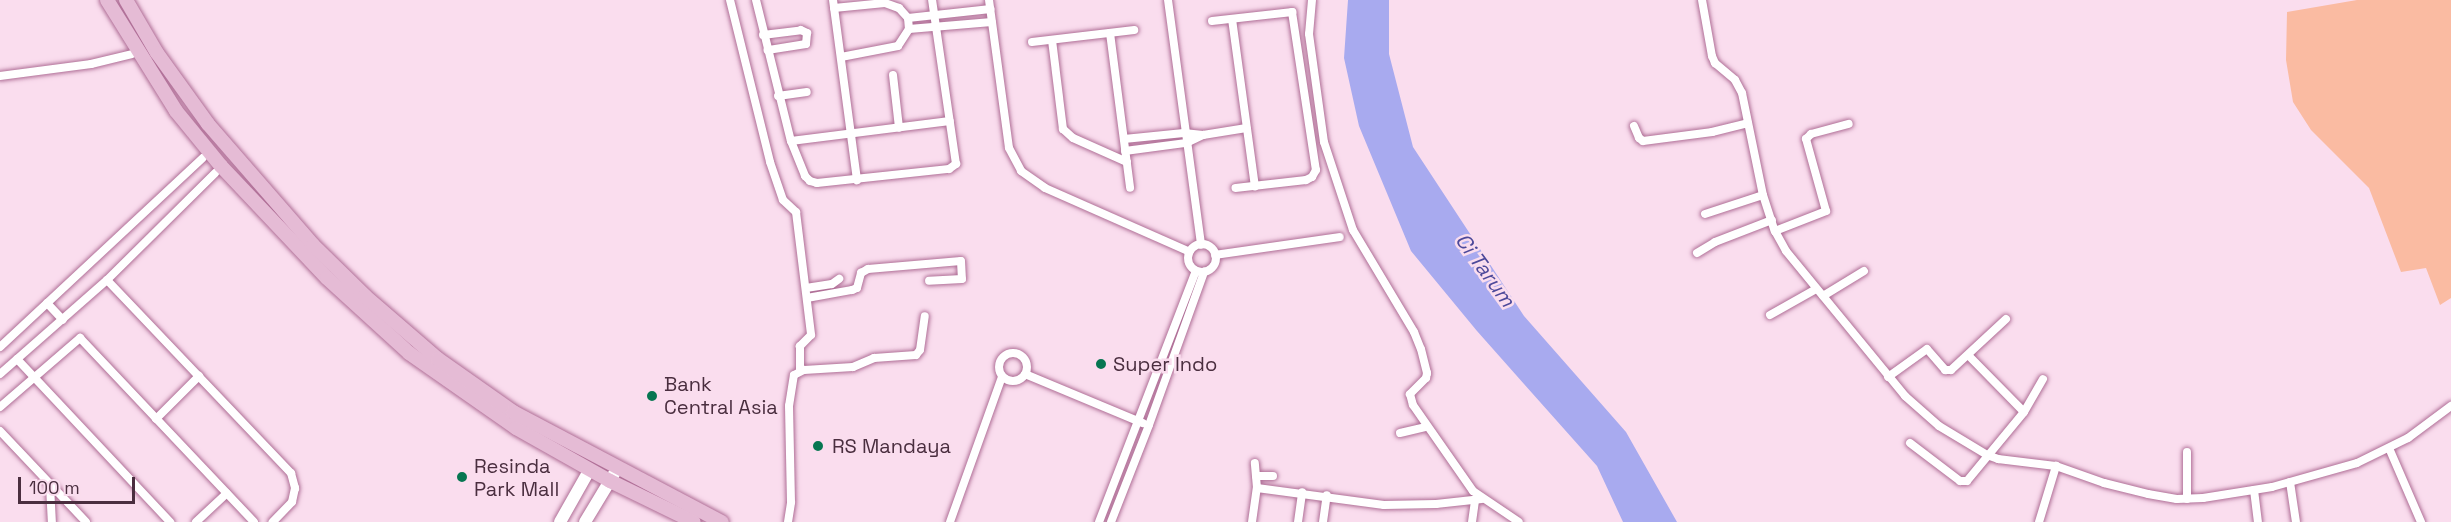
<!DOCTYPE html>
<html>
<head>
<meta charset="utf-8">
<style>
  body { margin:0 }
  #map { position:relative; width:2451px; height:522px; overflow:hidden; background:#faddee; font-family:"Space Grotesk",sans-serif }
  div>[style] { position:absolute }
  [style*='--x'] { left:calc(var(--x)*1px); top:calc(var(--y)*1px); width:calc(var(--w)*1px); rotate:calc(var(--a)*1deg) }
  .green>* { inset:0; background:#fabba2 }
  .water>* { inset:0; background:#a8aaef }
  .roads { filter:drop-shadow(0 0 2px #af6e96) drop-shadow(0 0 2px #af6e96) }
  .street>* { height:8px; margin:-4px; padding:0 4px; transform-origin:4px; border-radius:4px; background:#fff }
  .street>.ring { margin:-4px; padding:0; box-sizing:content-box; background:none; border:8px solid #fff; border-radius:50% }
  .secondary>* { height:12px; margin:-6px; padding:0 6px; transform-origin:6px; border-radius:6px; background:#fff }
  .primary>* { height:14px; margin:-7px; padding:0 7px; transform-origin:7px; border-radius:7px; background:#e5bbd5 }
  .dots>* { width:16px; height:16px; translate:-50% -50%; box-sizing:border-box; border:3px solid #faddee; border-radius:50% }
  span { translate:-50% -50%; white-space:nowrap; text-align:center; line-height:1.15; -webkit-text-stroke:5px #faddee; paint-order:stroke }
  .poi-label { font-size:20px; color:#4a2e3f }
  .left { translate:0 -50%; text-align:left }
  .water-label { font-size:21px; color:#4d499a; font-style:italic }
  .scale { position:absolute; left:18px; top:477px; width:117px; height:27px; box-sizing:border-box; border:3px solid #4a2e3f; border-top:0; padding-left:8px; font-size:18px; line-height:21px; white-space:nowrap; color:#4a2e3f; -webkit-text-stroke:4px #faddee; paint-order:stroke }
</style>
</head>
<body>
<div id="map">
  <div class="green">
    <div style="clip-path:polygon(2357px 0,2451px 0,2451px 298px,2440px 305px,2426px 268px,2401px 272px,2369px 188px,2311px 130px,2293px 102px,2286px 60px,2287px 12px)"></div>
  </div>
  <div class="water">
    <div style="clip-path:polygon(1348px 0,1389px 0,1389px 54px,1413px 147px,1524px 316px,1626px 432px,1677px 522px,1623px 522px,1597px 466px,1477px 331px,1411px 251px,1359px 126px,1344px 58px)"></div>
  </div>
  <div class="roads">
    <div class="street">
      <div style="--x:730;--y:0;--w:167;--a:76.1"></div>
      <div style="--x:770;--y:162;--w:40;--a:71.1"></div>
      <div style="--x:783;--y:200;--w:18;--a:43"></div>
      <div style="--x:796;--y:212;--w:124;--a:83"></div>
      <div style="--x:811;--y:335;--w:16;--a:135"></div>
      <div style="--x:800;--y:346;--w:25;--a:90"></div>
      <div style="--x:756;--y:0;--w:145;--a:76.1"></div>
      <div style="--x:791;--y:141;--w:38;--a:68"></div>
      <div style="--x:805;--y:176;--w:7;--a:45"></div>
      <div style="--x:810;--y:181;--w:7;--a:16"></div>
      <div style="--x:817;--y:183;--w:133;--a:-6.1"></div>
      <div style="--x:949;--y:169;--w:9;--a:-36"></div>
      <div style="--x:956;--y:164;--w:166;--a:-98.3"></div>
      <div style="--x:833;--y:0;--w:182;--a:82.4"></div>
      <div style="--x:989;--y:0;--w:149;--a:82.3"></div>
      <div style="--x:1009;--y:148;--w:26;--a:62"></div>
      <div style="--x:1021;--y:171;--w:29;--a:35"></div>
      <div style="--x:1045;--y:188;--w:158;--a:23.8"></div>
      <div style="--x:1168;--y:0;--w:247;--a:82.3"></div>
      <div style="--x:1312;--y:0;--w:34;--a:95"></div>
      <div style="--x:1309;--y:34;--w:109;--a:82.1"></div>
      <div style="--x:1324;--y:142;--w:93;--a:71.8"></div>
      <div style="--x:1353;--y:230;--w:119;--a:59.1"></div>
      <div style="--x:1414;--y:332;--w:18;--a:68"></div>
      <div style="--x:1421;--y:349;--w:25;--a:76"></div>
      <div style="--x:1427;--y:373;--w:5;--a:101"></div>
      <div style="--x:1426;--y:378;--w:23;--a:135"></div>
      <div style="--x:1410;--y:394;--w:11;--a:75"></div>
      <div style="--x:1413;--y:405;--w:105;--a:55.1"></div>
      <div style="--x:1473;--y:491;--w:55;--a:34"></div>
      <div style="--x:1702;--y:0;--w:57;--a:79.9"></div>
      <div style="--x:1712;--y:56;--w:8;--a:67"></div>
      <div style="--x:1715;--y:63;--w:26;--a:40"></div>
      <div style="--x:1735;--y:80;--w:15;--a:62"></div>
      <div style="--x:1742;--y:93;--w:104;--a:78.4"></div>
      <div style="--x:1763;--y:195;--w:38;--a:72"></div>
      <div style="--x:1775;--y:231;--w:23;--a:61"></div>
      <div style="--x:1786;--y:251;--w:188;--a:50.6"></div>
      <div style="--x:1905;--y:396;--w:45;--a:41.4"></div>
      <div style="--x:1939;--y:426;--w:56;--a:31.1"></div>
      <div style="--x:1987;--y:455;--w:12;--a:20"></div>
      <div style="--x:1998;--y:459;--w:58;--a:6.9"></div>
      <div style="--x:2056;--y:466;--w:51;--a:19.5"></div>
      <div style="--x:2104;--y:483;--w:45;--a:14"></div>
      <div style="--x:2148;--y:494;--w:29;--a:10"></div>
      <div style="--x:2177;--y:499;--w:26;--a:-2"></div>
      <div style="--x:2203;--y:498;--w:70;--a:-9.1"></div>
      <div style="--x:2272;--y:487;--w:88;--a:-15.8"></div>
      <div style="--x:2357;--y:463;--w:57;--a:-26.1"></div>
      <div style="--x:2408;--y:438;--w:54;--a:-36.7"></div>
      <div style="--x:834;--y:8;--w:51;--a:-5.6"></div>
      <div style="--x:885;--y:3;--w:15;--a:20"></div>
      <div style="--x:899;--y:8;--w:13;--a:48"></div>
      <div style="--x:908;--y:18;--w:11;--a:85"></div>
      <div style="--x:909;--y:29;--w:20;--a:123"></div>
      <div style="--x:898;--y:46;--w:58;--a:169.1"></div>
      <div style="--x:908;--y:18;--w:83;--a:-6.2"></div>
      <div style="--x:1232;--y:19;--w:169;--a:82.2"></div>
      <div style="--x:1212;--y:21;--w:81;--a:-6.4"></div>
      <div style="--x:1292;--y:12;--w:160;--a:81.4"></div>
      <div style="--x:1316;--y:170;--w:8;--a:120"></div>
      <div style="--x:1312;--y:177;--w:7;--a:153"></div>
      <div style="--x:1306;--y:180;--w:71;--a:173.6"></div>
      <div style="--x:909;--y:29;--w:83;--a:-4.8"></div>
      <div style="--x:1110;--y:33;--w:156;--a:82.6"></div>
      <div style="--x:763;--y:35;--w:38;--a:-7"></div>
      <div style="--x:801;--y:30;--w:7;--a:27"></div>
      <div style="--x:807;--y:33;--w:11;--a:95"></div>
      <div style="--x:806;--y:44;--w:39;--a:171"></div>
      <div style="--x:1052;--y:40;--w:90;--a:83"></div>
      <div style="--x:1063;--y:129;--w:13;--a:42"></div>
      <div style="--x:1073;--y:138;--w:59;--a:24"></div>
      <div style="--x:1032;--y:42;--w:103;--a:-6.7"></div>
      <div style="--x:893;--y:75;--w:53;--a:83.5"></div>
      <div style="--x:0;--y:76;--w:92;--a:-7.5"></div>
      <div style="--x:91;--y:64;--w:42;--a:-13.7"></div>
      <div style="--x:778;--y:96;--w:29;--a:-8"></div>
      <div style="--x:1634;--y:126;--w:13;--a:67"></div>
      <div style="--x:1639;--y:138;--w:5;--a:37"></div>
      <div style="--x:1643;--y:141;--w:70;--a:-7.4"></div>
      <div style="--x:1712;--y:132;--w:37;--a:-14"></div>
      <div style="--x:1124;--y:139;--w:60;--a:-5.7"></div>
      <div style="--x:1184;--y:133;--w:19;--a:6"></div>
      <div style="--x:1203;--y:135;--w:44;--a:-9.2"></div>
      <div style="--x:791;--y:141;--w:160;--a:-7.2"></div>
      <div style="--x:1125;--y:151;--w:62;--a:-7.5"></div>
      <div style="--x:1186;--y:143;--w:19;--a:-25"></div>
      <div style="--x:1705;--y:214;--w:61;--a:-18.1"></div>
      <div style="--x:1775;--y:231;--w:55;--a:-21.4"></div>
      <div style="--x:1826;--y:211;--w:75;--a:-105.5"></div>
      <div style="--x:1806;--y:139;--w:7;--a:-45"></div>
      <div style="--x:1811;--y:134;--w:39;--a:-15"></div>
      <div class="ring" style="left:1188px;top:244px;width:20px;height:20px"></div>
      <div style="--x:1697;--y:253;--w:21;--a:-31"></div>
      <div style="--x:1715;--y:242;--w:61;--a:-21.1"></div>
      <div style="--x:1215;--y:255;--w:126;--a:-8.2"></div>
      <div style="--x:107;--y:280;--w:267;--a:46.4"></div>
      <div style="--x:291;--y:473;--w:16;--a:75"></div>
      <div style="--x:295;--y:488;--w:14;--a:102"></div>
      <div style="--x:292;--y:502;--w:28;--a:134"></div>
      <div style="--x:806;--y:288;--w:26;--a:-9"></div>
      <div style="--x:832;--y:284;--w:9;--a:-36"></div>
      <div style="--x:1823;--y:296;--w:48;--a:-31.4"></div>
      <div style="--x:807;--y:298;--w:46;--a:-10.1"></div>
      <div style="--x:852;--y:290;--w:5;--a:-22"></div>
      <div style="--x:857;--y:288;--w:16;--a:-75"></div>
      <div style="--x:861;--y:273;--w:8;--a:-30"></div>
      <div style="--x:868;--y:269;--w:93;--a:-4.9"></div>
      <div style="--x:961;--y:261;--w:18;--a:87"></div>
      <div style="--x:962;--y:279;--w:33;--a:177"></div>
      <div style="--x:47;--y:303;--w:23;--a:47"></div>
      <div style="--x:1770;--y:315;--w:53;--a:-29.5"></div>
      <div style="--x:0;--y:347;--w:277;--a:-43"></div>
      <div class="ring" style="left:999px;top:353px;width:20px;height:20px"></div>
      <div style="--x:1969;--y:356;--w:78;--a:45.5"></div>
      <div style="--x:17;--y:359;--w:224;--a:46.8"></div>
      <div style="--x:0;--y:374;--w:142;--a:-41.3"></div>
      <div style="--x:107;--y:280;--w:152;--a:-44.7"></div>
      <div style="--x:1025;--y:374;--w:128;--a:22.6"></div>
      <div style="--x:1888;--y:377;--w:48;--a:-35.7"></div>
      <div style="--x:1927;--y:349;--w:28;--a:49"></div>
      <div style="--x:1945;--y:370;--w:6;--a:0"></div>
      <div style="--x:1951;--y:370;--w:75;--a:-42.8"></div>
      <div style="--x:0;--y:407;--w:106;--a:-40.8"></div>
      <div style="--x:80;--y:338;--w:253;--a:46.6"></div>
      <div style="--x:156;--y:419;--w:61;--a:-45"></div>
      <div style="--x:0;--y:431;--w:125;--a:46.6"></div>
      <div style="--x:1400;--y:433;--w:28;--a:-13"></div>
      <div style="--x:1910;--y:443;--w:63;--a:37.2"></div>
      <div style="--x:1960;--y:481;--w:7;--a:0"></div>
      <div style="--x:1967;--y:481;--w:89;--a:-50.4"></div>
      <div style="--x:2024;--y:412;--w:38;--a:-60"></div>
      <div style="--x:2389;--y:448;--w:81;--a:66.6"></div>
      <div style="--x:2187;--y:452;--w:47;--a:90"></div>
      <div style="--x:1256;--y:476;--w:17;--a:0"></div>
      <div style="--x:2290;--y:482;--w:40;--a:81.5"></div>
      <div style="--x:50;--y:486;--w:36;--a:87"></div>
      <div style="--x:1257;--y:488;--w:128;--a:7.6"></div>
      <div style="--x:1384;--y:505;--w:52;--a:-1.1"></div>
      <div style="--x:1436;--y:504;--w:46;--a:-6.2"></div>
      <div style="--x:2254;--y:490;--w:32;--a:83"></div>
      <div style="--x:196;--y:522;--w:42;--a:-43.1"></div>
      <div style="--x:788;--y:522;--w:20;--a:-81"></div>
      <div style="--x:791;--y:502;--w:96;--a:-91.2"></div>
      <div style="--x:789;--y:406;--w:31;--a:-81"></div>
      <div style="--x:794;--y:375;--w:11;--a:-27"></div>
      <div style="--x:804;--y:370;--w:49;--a:-3.5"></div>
      <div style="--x:853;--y:367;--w:23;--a:-23"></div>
      <div style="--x:874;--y:358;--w:42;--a:-4.1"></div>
      <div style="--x:916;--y:355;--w:6;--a:-51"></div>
      <div style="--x:920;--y:350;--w:34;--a:-82"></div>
      <div style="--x:950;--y:522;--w:154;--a:-70.3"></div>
      <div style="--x:1099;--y:522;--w:269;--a:-68.9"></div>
      <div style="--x:1111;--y:522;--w:104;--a:-68.6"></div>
      <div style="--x:1149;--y:425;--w:163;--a:-70.2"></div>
      <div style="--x:1252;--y:522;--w:34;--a:-82"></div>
      <div style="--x:1257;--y:488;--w:25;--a:-95"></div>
      <div style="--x:1298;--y:522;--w:30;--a:-82"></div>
      <div style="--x:1323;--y:522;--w:27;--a:-82"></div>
      <div style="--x:1472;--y:522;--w:21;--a:-82"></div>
      <div style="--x:2039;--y:522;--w:59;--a:-73.1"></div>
    </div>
    <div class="secondary">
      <div style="--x:560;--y:522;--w:53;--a:-60.5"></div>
      <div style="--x:585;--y:522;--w:56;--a:-58.9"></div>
    </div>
    <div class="primary">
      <div style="--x:107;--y:0;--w:131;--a:58.1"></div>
      <div style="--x:176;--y:111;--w:71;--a:50.7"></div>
      <div style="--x:221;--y:166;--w:154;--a:46.6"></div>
      <div style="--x:327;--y:278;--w:111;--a:42.4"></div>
      <div style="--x:409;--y:353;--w:131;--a:35"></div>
      <div style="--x:516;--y:428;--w:108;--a:29.4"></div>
      <div style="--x:610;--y:481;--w:93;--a:26"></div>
      <div style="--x:126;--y:0;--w:61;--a:59.7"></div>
      <div style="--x:157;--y:53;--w:87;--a:54.3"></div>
      <div style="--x:208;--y:124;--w:160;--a:49"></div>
      <div style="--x:313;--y:245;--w:73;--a:44.4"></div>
      <div style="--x:365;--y:296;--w:96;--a:40.8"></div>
      <div style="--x:438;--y:359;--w:92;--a:35.2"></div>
      <div style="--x:513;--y:412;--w:236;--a:27.8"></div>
    </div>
  </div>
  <div class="dots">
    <div style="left:1101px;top:364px;background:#067651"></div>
    <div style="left:652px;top:396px;background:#067651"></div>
    <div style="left:818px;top:446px;background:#067651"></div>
    <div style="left:462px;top:477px;background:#067651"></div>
  </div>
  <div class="poi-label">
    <span class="left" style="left:1113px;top:364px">Super Indo</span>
    <span class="left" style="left:664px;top:396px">Bank<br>Central Asia</span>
    <span class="left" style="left:832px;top:446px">RS Mandaya</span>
    <span class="left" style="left:474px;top:478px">Resinda<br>Park Mall</span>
  </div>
  <div class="water-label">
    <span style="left:1485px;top:270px;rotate:54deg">Ci Tarum</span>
  </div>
  <div class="scale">100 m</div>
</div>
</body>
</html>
